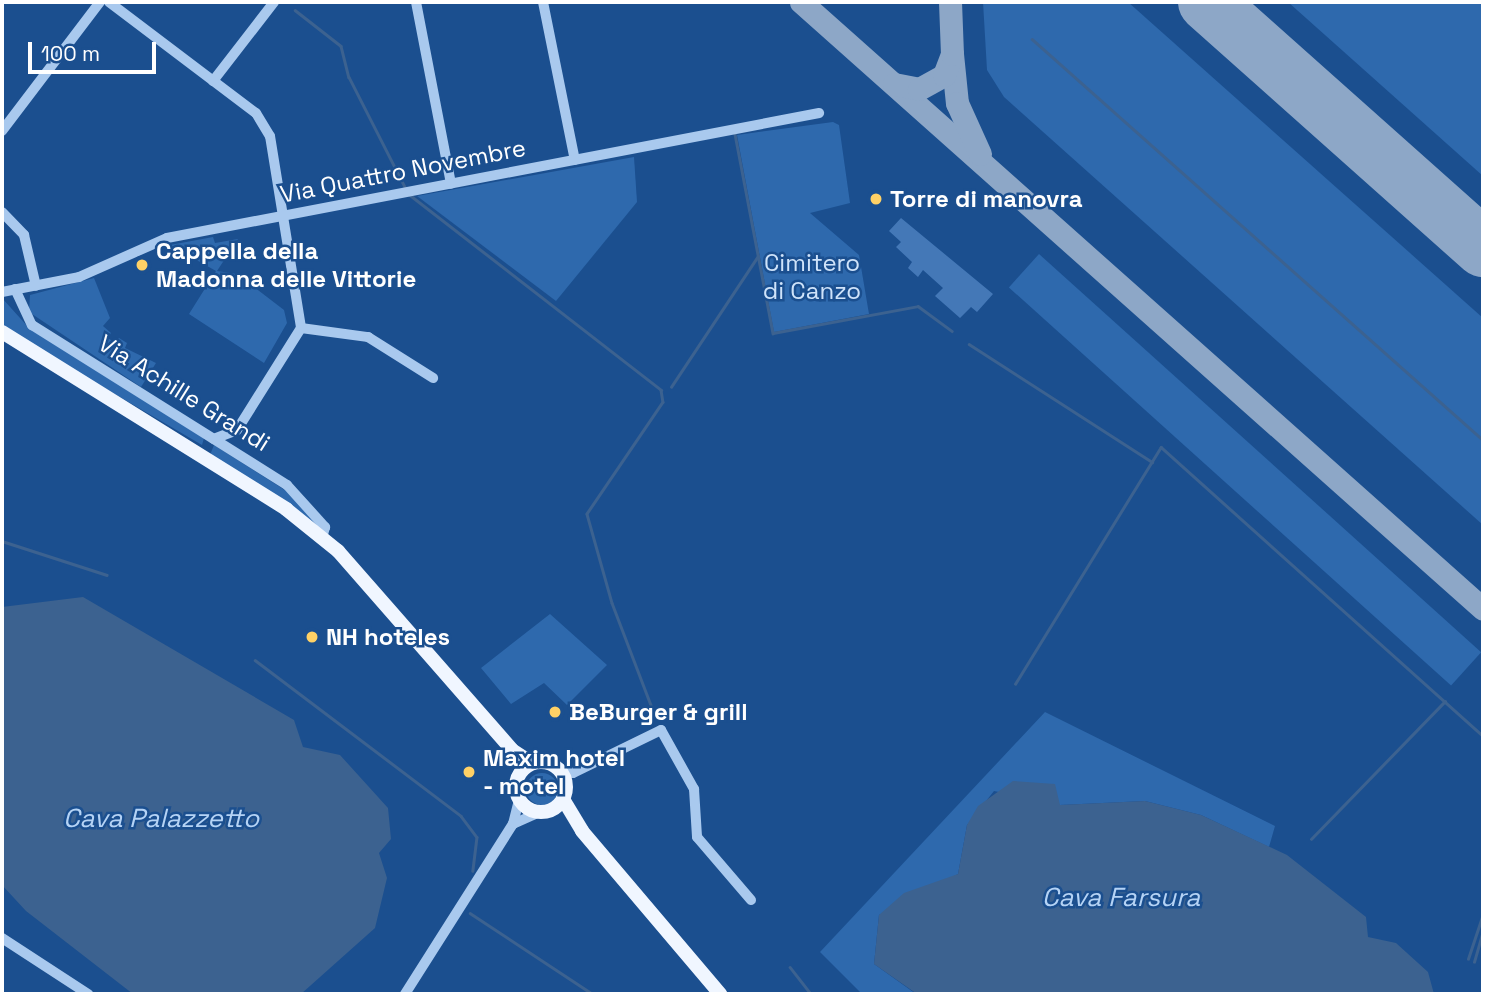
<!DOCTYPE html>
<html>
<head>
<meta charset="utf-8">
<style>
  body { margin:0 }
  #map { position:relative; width:1485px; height:996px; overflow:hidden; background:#1b4f8f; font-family:"Space Grotesk",sans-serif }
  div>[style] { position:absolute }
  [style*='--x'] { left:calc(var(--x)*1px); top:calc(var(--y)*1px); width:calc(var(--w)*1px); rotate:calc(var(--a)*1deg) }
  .green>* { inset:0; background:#2e69ad; transform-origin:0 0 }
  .round { border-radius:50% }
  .water>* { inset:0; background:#3c6290 }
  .stream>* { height:2.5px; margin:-1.25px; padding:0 1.25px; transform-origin:1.25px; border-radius:1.25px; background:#3c6290 }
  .taxiway>* { height:23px; margin:-11.5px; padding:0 11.5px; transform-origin:11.5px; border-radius:11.5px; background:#8da7c7 }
  .runway>* { height:58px; margin:-29px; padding:0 29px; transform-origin:29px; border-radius:29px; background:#8da7c7 }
  .building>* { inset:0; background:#4478b7 }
  .minor>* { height:10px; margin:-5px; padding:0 5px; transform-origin:5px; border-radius:5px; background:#a9c9ee }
  .major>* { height:14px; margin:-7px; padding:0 7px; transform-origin:7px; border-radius:7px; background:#f0f6ff }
  .major>.ring { margin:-7px; padding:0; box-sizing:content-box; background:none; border:14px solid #f0f6ff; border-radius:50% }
  .dots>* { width:19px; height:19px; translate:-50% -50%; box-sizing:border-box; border:4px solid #1b4f8f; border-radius:50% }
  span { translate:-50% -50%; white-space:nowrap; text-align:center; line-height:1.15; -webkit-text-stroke:5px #1b4f8f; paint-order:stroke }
  .street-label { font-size:24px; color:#fff }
  .poi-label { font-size:24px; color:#fff; font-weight:700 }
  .left { translate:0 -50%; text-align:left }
  .park-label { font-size:24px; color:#cfe3fa }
  .water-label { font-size:26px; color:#b5d3f5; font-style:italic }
  .frame { position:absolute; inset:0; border:4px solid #fff; pointer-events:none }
  .scale { position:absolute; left:28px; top:42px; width:128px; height:32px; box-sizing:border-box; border:4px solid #fff; border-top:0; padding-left:9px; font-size:21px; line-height:24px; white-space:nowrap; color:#fff; -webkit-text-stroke:5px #1b4f8f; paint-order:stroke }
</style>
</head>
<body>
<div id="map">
  <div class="green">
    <div style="clip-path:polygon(983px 2px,1128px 2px,1483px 318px,1483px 525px,1004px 97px,987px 70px)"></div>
    <div style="clip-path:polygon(1288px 2px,1483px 2px,1483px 176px)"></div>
    <div style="clip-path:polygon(833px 122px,839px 125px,850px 203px,810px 213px,859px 255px,869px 314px,774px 332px,737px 135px)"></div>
    <div style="clip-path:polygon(634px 157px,637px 202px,556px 301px,417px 196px)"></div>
    <div style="clip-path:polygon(213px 237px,215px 243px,238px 239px,217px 271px,237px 274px,284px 310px,287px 323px,264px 363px,189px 314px,216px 271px,170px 245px)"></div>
    <div style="left:1039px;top:254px;width:595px;height:45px;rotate:42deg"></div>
    <div style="clip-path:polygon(94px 278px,110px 318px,103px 326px,111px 333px,108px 338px,115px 343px,119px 338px,127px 343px,125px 348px,156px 363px,141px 387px,29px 312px,30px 295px)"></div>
    <div style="clip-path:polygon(2px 298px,29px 328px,204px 438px,202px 445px,2px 328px)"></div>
    <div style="clip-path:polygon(214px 445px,288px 492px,317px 521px,314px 525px,210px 455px)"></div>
    <div style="clip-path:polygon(550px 614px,607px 665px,567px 705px,544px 683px,511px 704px,481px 668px)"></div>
    <div style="clip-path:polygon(1045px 712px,1275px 826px,1269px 847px,1201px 815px,1145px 801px,1060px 805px,994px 791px,967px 825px,958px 874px,879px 915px,874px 964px,916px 994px,862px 994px,820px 952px)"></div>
    <div class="round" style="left:526px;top:773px;width:32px;height:32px"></div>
  </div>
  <div class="water">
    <div style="clip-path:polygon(83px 597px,294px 720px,303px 747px,340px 755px,388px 808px,391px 839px,379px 853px,387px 878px,375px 928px,301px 994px,133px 994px,26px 911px,2px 885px,2px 607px)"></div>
    <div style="clip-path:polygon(1013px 781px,1055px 784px,1060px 805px,1145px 801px,1201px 815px,1287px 855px,1366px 917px,1368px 937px,1396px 943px,1428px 972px,1434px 994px,917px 994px,874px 964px,879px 915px,904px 893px,958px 874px,967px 825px,978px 806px)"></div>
  </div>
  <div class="stream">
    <div style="--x:295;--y:10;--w:58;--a:38"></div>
    <div style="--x:341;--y:46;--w:32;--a:76"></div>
    <div style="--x:349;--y:77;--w:126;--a:63"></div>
    <div style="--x:1032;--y:39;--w:603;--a:41.64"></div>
    <div style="--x:735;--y:134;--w:203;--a:79.2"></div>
    <div style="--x:773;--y:333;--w:147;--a:-10.5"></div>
    <div style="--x:918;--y:306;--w:42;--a:36.3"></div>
    <div style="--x:410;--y:195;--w:318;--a:37.8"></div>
    <div style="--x:661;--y:390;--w:12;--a:81"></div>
    <div style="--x:663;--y:402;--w:135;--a:124.2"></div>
    <div style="--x:587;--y:514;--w:92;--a:74.3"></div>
    <div style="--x:612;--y:603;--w:123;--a:69.1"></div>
    <div style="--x:969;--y:344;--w:218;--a:32.8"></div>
    <div style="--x:671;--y:387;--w:157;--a:-56.4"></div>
    <div style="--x:2;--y:541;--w:110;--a:17.9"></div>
    <div style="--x:255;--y:660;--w:258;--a:37.1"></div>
    <div style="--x:461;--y:816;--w:26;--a:53"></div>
    <div style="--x:477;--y:837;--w:34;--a:97"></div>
    <div style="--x:1015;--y:684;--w:278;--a:-58.4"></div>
    <div style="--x:1161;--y:447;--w:433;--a:41.9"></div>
    <div style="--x:1311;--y:839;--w:192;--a:-45.8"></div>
    <div style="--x:470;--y:913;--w:147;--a:33.4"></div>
    <div style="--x:1468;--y:959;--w:47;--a:-71.6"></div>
    <div style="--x:1474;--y:962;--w:32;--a:-74"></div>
    <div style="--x:790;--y:967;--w:34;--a:52"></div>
  </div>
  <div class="taxiway">
    <div style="--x:801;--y:2;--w:913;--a:41.67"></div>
    <div style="--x:952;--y:54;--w:49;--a:84.2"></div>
    <div style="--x:957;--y:103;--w:56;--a:65.7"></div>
    <div style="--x:894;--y:84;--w:25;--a:11"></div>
    <div style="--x:919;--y:89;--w:29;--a:-29"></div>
    <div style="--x:944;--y:75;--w:22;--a:-69"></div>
    <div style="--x:952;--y:54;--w:52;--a:-92.2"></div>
  </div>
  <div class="runway">
    <div style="--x:1207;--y:2;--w:370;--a:41.7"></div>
  </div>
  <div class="building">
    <div style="clip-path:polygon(901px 218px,993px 294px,977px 312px,971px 307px,960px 318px,935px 296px,943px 288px,923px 270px,918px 277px,908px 268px,912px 262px,896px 247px,901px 242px,889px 231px)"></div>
  </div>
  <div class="minor">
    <div style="--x:109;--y:2;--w:184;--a:37.1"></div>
    <div style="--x:256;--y:113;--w:27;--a:59"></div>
    <div style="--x:270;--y:136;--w:194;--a:80.8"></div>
    <div style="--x:301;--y:328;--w:120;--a:122.1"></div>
    <div style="--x:237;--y:430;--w:25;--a:159"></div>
    <div style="--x:416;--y:2;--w:185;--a:79.1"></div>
    <div style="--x:543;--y:2;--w:161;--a:78.6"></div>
    <div style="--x:213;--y:81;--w:100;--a:-52.3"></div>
    <div style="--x:2;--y:131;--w:162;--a:-52.8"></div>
    <div style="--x:2;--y:212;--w:32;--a:46"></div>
    <div style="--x:24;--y:235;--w:52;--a:76.8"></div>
    <div style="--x:15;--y:289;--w:40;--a:65"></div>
    <div style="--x:32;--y:325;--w:301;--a:32.1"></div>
    <div style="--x:287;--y:485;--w:57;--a:47.9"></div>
    <div style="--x:325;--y:527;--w:11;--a:105"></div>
    <div style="--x:2;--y:292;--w:78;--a:-11"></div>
    <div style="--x:79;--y:277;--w:96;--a:-23.9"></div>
    <div style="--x:167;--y:238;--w:664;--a:-10.85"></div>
    <div style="--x:301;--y:328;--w:68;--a:7.7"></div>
    <div style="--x:368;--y:337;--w:77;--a:32.2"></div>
    <div style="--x:561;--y:771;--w:12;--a:9"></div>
    <div style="--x:573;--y:773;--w:98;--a:-26"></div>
    <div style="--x:661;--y:730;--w:68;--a:60.8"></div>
    <div style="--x:694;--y:789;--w:48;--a:86.4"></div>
    <div style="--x:697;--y:837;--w:83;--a:49.4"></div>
    <div style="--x:513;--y:824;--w:30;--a:-24"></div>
    <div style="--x:2;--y:938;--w:103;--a:33.1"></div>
    <div style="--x:405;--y:994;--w:201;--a:-57.6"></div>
    <div style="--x:513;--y:824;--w:25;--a:-76"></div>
  </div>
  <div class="major">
    <div style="--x:2;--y:332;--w:335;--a:31.9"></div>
    <div style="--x:286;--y:509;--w:67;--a:38.9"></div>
    <div style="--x:338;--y:551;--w:264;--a:48.8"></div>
    <div style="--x:512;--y:750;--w:24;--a:33"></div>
    <div class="ring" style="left:516px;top:762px;width:36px;height:36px"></div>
    <div style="--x:563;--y:799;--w:37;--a:59"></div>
    <div style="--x:582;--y:831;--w:214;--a:49.7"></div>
  </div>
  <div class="dots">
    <div style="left:876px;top:199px;background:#ffd166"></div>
    <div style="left:142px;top:265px;background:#ffd166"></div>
    <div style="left:312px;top:637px;background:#ffd166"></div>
    <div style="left:555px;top:712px;background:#ffd166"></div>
    <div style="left:469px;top:772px;background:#ffd166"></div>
  </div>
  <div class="street-label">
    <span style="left:403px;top:171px;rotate:-11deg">Via Quattro Novembre</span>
    <span style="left:184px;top:393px;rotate:32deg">Via Achille Grandi</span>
  </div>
  <div class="poi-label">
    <span class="left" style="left:890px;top:199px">Torre di manovra</span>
    <span class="left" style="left:156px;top:265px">Cappella della<br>Madonna delle Vittorie</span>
    <span class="left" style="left:326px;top:637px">NH hoteles</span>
    <span class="left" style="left:569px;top:712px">BeBurger &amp; grill</span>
    <span class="left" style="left:483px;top:772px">Maxim hotel<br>- motel</span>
  </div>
  <div class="park-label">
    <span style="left:812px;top:277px">Cimitero<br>di Canzo</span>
  </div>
  <div class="water-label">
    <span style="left:161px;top:819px">Cava Palazzetto</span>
    <span style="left:1121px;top:898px">Cava Farsura</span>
  </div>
  <div class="frame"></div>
  <div class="scale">100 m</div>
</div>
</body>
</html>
